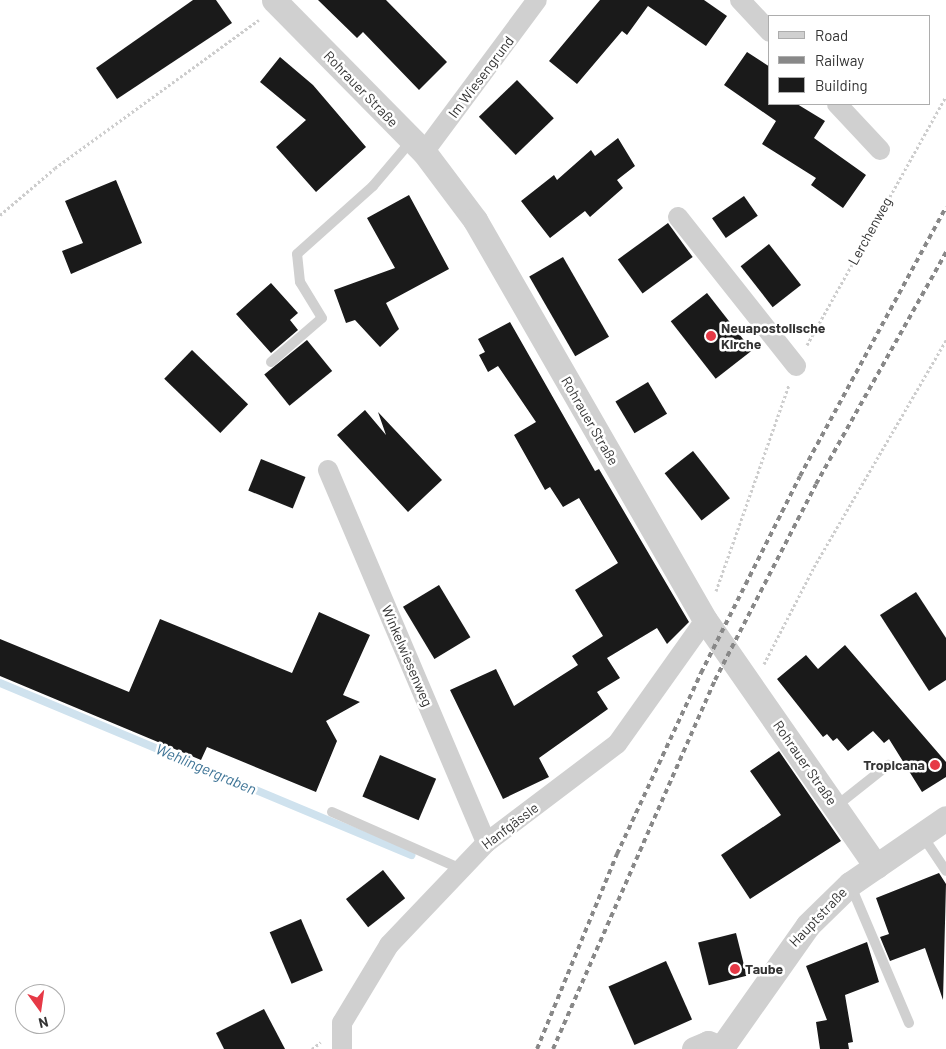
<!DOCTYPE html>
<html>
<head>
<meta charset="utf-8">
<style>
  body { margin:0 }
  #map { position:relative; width:946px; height:1049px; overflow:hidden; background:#fff; font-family:Barlow,sans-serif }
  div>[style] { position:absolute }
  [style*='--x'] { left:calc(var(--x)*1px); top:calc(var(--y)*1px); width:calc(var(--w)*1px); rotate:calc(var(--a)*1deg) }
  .stream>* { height:8px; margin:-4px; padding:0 4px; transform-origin:4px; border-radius:4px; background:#cfe2ee }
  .building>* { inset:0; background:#1a1a1a; transform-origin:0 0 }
  .path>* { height:3px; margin-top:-1.5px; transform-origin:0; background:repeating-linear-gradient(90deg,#cdcdcd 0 2.5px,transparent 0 5px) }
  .service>* { height:10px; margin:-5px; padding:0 5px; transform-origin:5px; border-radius:5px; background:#d0d0d0 }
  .minor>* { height:20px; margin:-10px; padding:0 10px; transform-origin:10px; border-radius:10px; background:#d0d0d0 }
  .tertiary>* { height:25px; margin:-12.5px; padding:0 12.5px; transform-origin:12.5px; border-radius:12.5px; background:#d0d0d0 }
  .rail>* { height:4px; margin-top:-2px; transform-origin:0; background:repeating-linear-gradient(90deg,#888 0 5px,transparent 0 9px) }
  .dots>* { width:14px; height:14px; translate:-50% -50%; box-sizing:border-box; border:2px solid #fff; border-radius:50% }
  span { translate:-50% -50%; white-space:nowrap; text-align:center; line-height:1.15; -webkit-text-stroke:5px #fff; paint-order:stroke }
  .street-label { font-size:14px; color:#333 }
  .poi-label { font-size:14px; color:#333; font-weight:700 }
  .left { translate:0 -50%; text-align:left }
  .right { translate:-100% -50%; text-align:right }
  .water-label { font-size:15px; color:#3f7597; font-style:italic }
  .legend { position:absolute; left:768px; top:15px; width:162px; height:90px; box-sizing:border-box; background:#fff; border:1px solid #adadad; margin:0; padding:6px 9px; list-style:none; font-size:15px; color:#333 }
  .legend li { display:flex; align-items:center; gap:10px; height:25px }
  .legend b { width:25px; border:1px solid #adadad }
  .north { position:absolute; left:15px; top:984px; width:50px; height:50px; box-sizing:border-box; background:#fff; border:1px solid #adadad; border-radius:50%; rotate:166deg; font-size:14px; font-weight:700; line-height:20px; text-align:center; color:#333 }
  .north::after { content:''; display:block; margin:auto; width:18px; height:22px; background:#e63946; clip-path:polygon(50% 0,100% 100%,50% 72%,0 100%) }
</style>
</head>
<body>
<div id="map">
  <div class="stream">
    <div style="--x:0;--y:683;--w:446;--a:22.7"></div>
  </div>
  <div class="building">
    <div style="clip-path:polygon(193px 0,216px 0,232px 23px,117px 99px,96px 68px)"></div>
    <div style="clip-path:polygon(318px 0,386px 0,447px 62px,419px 90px,363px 32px,357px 38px)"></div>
    <div style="clip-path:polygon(600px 0,704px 0,727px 16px,706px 46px,648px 6px,627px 35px,622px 31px,577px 84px,549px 61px)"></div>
    <div style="clip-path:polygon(747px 52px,770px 67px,770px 104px,797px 104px,825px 121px,814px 138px,866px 175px,843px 208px,811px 185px,816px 178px,762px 144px,776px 121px,724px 85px)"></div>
    <div style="clip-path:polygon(280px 57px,313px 85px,366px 147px,316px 192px,276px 147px,306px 120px,260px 82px)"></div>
    <div style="left:517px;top:80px;width:53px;height:53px;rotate:46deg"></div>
    <div style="clip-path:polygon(618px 138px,635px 166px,617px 180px,623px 188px,590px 217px,585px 211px,550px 238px,521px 201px,554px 175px,557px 180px,591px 150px,595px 156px)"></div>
    <div style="clip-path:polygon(116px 180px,142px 243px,71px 274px,62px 251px,83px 243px,65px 201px)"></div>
    <div style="clip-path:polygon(409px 195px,449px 269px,386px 303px,399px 329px,380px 347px,355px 320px,346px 323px,334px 290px,395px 268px,367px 218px)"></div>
    <div style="left:744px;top:196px;width:24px;height:39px;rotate:55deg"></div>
    <div style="left:668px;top:223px;width:42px;height:62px;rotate:54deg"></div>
    <div style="left:769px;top:244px;width:52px;height:36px;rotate:52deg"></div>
    <div style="left:563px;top:257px;width:92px;height:39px;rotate:60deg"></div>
    <div style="clip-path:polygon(271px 283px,298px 313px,290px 320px,298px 330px,271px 353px,236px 314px)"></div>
    <div style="left:707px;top:293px;width:73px;height:46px;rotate:52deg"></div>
    <div style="clip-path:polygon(510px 322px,595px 471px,599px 469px,689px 622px,667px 644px,657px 628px,607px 658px,620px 678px,597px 692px,608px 709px,539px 758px,549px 777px,503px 799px,450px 690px,496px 669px,514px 706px,578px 665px,572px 656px,603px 636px,575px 590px,618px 563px,579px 498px,563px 507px,550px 487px,545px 490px,514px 435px,536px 422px,498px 366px,488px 372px,479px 355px,485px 352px,478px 339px)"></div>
    <div style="left:307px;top:340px;width:40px;height:55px;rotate:51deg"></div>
    <div style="left:192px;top:350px;width:78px;height:40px;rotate:44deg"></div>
    <div style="left:648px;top:382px;width:37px;height:38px;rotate:59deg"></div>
    <div style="clip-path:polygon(365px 410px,386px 435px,378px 412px,442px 480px,408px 512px,337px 435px)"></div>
    <div style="left:693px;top:451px;width:60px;height:36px;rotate:52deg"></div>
    <div style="left:261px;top:459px;width:48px;height:34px;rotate:22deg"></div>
    <div style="left:439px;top:585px;width:61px;height:42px;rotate:59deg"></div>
    <div style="clip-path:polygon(916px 592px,946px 638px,946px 680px,929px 691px,880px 615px)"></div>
    <div style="clip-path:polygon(319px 612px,370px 635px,343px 695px,360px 702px,326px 721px,337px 741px,316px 792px,207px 747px,201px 760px,0 676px,0 639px,129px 692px,160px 619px,292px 673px)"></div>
    <div style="clip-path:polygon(845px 645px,946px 762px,946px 777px,922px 792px,889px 739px,884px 743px,873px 731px,848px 751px,837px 738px,833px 741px,827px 734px,823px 737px,777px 679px,806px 655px,818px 669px)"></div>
    <div style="clip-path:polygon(779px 751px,841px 841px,750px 899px,721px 855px,781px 815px,750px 771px)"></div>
    <div style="left:380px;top:755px;width:61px;height:45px;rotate:23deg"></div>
    <div style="left:383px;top:870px;width:36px;height:47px;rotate:52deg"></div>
    <div style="clip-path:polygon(939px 873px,946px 884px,943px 1000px,925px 948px,890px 961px,880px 937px,889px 934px,876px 898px)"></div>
    <div style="left:301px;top:919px;width:56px;height:34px;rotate:67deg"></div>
    <div style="left:736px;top:933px;width:44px;height:39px;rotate:76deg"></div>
    <div style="clip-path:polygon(867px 942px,879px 982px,845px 995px,853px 1042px,848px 1043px,849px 1049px,820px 1049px,816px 1022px,827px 1020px,806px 966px)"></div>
    <div style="left:666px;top:961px;width:64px;height:63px;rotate:66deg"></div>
    <div style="clip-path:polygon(264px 1009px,285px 1049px,224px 1049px,216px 1033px)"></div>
  </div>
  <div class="path">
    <div style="--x:0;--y:215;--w:72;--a:-40.5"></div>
    <div style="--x:55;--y:168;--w:252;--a:-36"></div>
    <div style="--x:807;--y:345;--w:285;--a:-60.8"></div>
    <div style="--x:716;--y:591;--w:219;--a:-70.5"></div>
    <div style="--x:764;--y:664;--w:109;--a:-62.7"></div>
    <div style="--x:814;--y:567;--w:263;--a:-59.8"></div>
    <div style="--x:312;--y:1049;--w:11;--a:-38"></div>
  </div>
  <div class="service">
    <div style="--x:271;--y:362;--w:67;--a:-40.8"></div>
    <div style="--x:322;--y:318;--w:42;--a:-121.4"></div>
    <div style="--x:300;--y:282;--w:28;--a:-96"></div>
    <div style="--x:297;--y:254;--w:102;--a:-41.8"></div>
    <div style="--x:373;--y:186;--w:59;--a:-49.8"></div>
    <div style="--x:835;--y:807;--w:68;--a:-38.4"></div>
    <div style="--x:332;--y:812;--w:139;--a:23.8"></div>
    <div style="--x:922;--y:835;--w:43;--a:56.3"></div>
    <div style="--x:850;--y:884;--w:151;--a:67"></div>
  </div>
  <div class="minor">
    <div style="--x:740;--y:0;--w:44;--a:46.8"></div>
    <div style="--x:837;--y:104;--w:63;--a:46.9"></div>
    <div style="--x:424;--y:152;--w:189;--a:-53.4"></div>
    <div style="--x:678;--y:217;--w:190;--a:51.6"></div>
    <div style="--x:328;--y:470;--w:405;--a:67"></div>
    <div style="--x:342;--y:1049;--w:26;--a:-90"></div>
    <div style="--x:342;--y:1023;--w:91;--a:-58.9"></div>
    <div style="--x:389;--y:945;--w:141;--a:-46.4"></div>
    <div style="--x:486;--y:843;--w:164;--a:-37.1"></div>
    <div style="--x:617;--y:744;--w:152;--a:-54.6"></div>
  </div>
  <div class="tertiary">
    <div style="--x:274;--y:0;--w:214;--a:45.4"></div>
    <div style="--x:424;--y:152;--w:85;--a:53.1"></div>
    <div style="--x:475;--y:220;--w:461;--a:60.1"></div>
    <div style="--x:705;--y:620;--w:300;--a:55.2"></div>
    <div style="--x:722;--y:1047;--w:149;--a:-54.8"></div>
    <div style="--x:808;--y:925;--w:59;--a:-44.3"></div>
    <div style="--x:850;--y:884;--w:116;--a:-34.5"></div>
    <div style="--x:694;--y:1049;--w:15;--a:-23"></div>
    <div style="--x:708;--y:1043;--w:17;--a:21"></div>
  </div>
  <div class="rail">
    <div style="--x:537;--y:1049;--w:211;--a:-67.7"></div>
    <div style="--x:617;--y:854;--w:200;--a:-65.1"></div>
    <div style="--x:701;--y:673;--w:220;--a:-63.3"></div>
    <div style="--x:800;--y:476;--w:306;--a:-61.5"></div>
    <div style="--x:553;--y:1049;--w:403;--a:-66.3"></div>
    <div style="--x:715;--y:680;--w:220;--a:-62.7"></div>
    <div style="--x:816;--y:484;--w:266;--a:-60.7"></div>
  </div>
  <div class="dots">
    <div style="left:711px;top:336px;background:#e63946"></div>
    <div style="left:935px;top:765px;background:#e63946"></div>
    <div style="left:735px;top:969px;background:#e63946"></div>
  </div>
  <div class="street-label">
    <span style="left:481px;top:77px;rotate:-53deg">Im Wiesengrund</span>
    <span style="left:361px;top:89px;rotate:46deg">Rohrauer Straße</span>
    <span style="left:870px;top:231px;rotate:-61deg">Lerchenweg</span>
    <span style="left:590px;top:421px;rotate:60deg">Rohrauer Straße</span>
    <span style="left:407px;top:656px;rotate:67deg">Winkelwiesenweg</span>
    <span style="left:805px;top:763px;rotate:55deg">Rohrauer Straße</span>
    <span style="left:510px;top:826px;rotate:-37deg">Hanfgässle</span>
    <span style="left:818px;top:917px;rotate:-46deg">Hauptstraße</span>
  </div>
  <div class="poi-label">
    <span class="left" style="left:721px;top:336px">Neuapostolische<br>Kirche</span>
    <span class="right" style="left:925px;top:765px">Tropicana</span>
    <span class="left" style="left:745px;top:969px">Taube</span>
  </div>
  <div class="water-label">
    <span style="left:206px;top:769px;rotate:23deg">Wehlingergraben</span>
  </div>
  <ul class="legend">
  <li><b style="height:6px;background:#d0d0d0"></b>Road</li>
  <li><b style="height:6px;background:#888"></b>Railway</li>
  <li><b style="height:14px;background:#1a1a1a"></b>Building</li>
  </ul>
  <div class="north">N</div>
</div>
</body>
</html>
